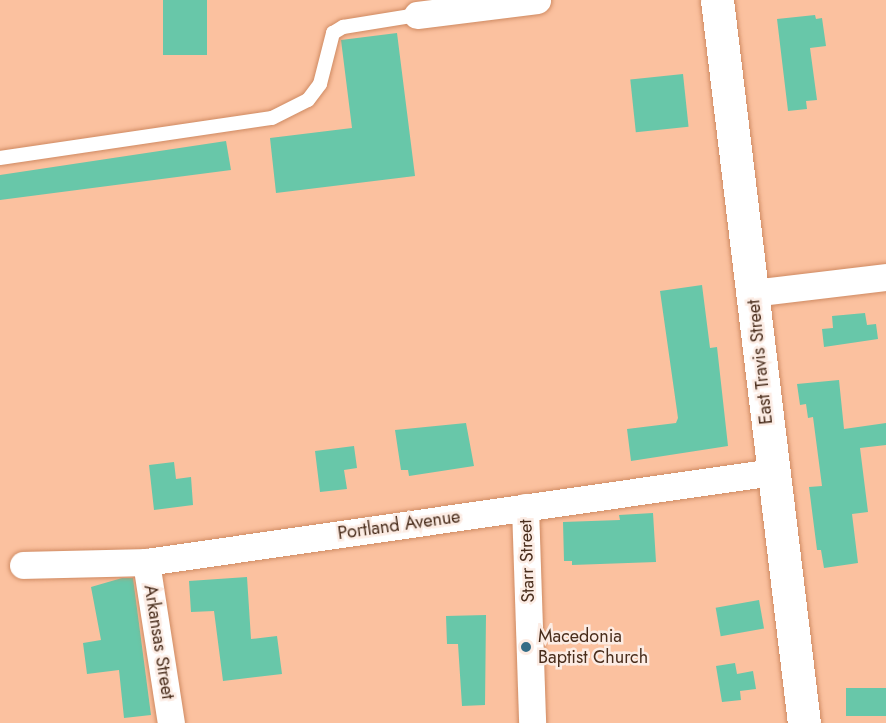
<!DOCTYPE html>
<html>
<head>
<meta charset="utf-8">
<style>
  body { margin:0 }
  #map { position:relative; width:886px; height:723px; overflow:hidden; background:#fbc19f; font-family:Jost,sans-serif }
  div>[style] { position:absolute }
  [style*='--x'] { left:calc(var(--x)*1px); top:calc(var(--y)*1px); width:calc(var(--w)*1px); rotate:calc(var(--a)*1deg) }
  .building>* { inset:0; background:#68c7a9; transform-origin:0 0 }
  .roads { filter:drop-shadow(0 0 2px #cf8a62) drop-shadow(0 0 2px #cf8a62) }
  .service>* { height:14px; margin:-7px; padding:0 7px; transform-origin:7px; border-radius:7px; background:#fff }
  .minor>* { height:27px; margin:-13.5px; padding:0 13.5px; transform-origin:13.5px; border-radius:13.5px; background:#fff }
  .tertiary>* { height:33px; margin:-16.5px; padding:0 16.5px; transform-origin:16.5px; border-radius:16.5px; background:#fff }
  .dots>* { width:16px; height:16px; translate:-50% -50%; box-sizing:border-box; border:3px solid #fcece4; border-radius:50% }
  span { translate:-50% -50%; white-space:nowrap; text-align:center; line-height:1.15; -webkit-text-stroke:5px #fcece4; paint-order:stroke }
  .street-label { font-size:18px; color:#492d1c }
  .poi-label { font-size:18px; color:#492d1c }
  .left { translate:0 -50%; text-align:left }
</style>
</head>
<body>
<div id="map">
  <div class="building">
    <div style="left:163px;top:0;width:44px;height:55px"></div>
    <div style="clip-path:polygon(815px 15px,816px 19px,822px 18px,826px 46px,810px 48px,817px 100px,806px 101px,807px 109px,788px 111px,777px 19px)"></div>
    <div style="clip-path:polygon(397px 33px,415px 176px,276px 193px,270px 138px,352px 128px,341px 40px)"></div>
    <div style="left:683px;top:74px;width:53px;height:53px;rotate:84deg"></div>
    <div style="clip-path:polygon(226px 141px,231px 170px,0 200px,0 175px)"></div>
    <div style="clip-path:polygon(702px 285px,710px 348px,717px 347px,728px 446px,631px 461px,627px 429px,676px 423px,678px 418px,660px 291px)"></div>
    <div style="clip-path:polygon(865px 313px,867px 325px,876px 324px,878px 339px,824px 347px,822px 329px,833px 328px,832px 316px)"></div>
    <div style="clip-path:polygon(839px 380px,844px 429px,886px 423px,886px 445px,860px 448px,868px 512px,852px 514px,858px 563px,824px 568px,821px 550px,817px 550px,809px 487px,822px 486px,813px 417px,808px 418px,806px 404px,800px 405px,797px 384px)"></div>
    <div style="clip-path:polygon(466px 423px,474px 466px,409px 476px,408px 470px,401px 470px,395px 430px)"></div>
    <div style="clip-path:polygon(354px 446px,357px 468px,344px 470px,347px 489px,320px 492px,315px 451px)"></div>
    <div style="clip-path:polygon(174px 462px,176px 479px,191px 477px,193px 505px,154px 510px,149px 465px)"></div>
    <div style="clip-path:polygon(653px 513px,656px 562px,572px 565px,572px 561px,564px 561px,563px 522px,620px 520px,619px 515px)"></div>
    <div style="clip-path:polygon(247px 577px,251px 639px,277px 636px,282px 674px,223px 681px,214px 611px,191px 612px,189px 581px)"></div>
    <div style="clip-path:polygon(122px 578px,133px 578px,151px 715px,124px 718px,119px 670px,87px 674px,83px 643px,101px 640px,91px 587px)"></div>
    <div style="left:759px;top:600px;width:29px;height:44px;rotate:80deg"></div>
    <div style="clip-path:polygon(486px 615px,485px 705px,462px 706px,458px 644px,447px 644px,446px 616px)"></div>
    <div style="clip-path:polygon(735px 663px,737px 674px,753px 671px,756px 689px,740px 691px,741px 700px,722px 702px,716px 666px)"></div>
    <div style="left:886px;top:688px;width:28px;height:40px;rotate:90deg"></div>
  </div>
  <div class="roads">
    <div class="service">
      <div style="--x:0;--y:158;--w:275;--a:-8.4"></div>
      <div style="--x:272;--y:118;--w:40;--a:-26.6"></div>
      <div style="--x:308;--y:100;--w:20;--a:-53"></div>
      <div style="--x:320;--y:84;--w:53;--a:-75.7"></div>
      <div style="--x:333;--y:33;--w:12;--a:-31"></div>
      <div style="--x:343;--y:27;--w:75;--a:-9.2"></div>
    </div>
    <div class="minor">
      <div style="--x:417;--y:15;--w:121;--a:-7.1"></div>
      <div style="--x:752;--y:293;--w:135;--a:-6.8"></div>
      <div style="--x:525;--y:507;--w:216;--a:88.1"></div>
      <div style="--x:146;--y:562;--w:163;--a:81.2"></div>
      <div style="--x:23;--y:565;--w:123;--a:-1.4"></div>
      <div style="--x:146;--y:562;--w:633;--a:-8.17"></div>
    </div>
    <div class="tertiary">
      <div style="--x:717;--y:0;--w:728;--a:83.14"></div>
    </div>
  </div>
  <div class="dots">
    <div style="left:526px;top:647px;background:#346c86"></div>
  </div>
  <div class="street-label">
    <span style="left:760px;top:362px;rotate:-96deg">East Travis Street</span>
    <span style="left:399px;top:525px;rotate:-8deg">Portland Avenue</span>
    <span style="left:527px;top:561px;rotate:-92deg">Starr Street</span>
    <span style="left:159px;top:642px;rotate:81deg">Arkansas Street</span>
  </div>
  <div class="poi-label">
    <span class="left" style="left:538px;top:647px">Macedonia<br>Baptist Church</span>
  </div>
</div>
</body>
</html>
